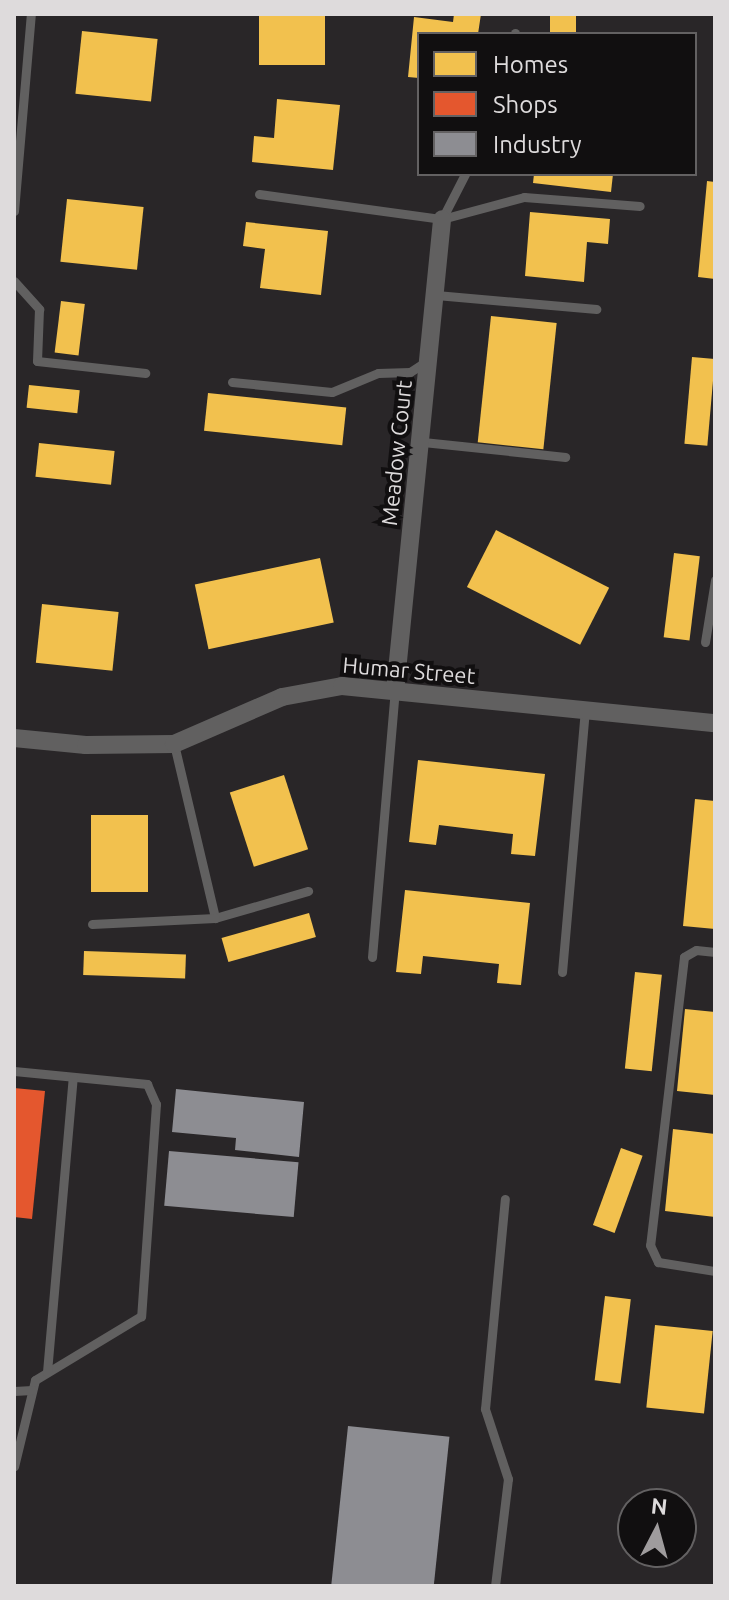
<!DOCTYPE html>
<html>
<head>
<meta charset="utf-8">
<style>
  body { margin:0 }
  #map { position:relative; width:729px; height:1600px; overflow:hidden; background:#292628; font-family:Ubuntu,sans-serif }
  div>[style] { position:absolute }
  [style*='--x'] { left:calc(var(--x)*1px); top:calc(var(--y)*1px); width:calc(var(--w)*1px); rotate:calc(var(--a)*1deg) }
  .homes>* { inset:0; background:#f2c14e; transform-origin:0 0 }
  .shops>* { inset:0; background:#e4572e }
  .industry>* { inset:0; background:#8d8d92; transform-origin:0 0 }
  .lane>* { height:9px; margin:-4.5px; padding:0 4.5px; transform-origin:4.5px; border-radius:4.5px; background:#616060 }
  .street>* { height:18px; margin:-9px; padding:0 9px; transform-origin:9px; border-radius:9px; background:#616060 }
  span { translate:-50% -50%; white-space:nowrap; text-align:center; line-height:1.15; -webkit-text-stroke:8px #110f10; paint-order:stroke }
  .street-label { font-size:22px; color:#dedbdc }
  .frame { position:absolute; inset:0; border:16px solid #dedbdc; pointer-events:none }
  .legend { position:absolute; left:417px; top:32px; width:280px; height:144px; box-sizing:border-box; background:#110f10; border:2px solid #636162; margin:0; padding:10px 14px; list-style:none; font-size:24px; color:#dedbdc }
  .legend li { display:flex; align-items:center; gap:16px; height:40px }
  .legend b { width:40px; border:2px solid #636162 }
  .north { position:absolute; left:617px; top:1488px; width:80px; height:80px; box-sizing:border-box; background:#110f10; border:2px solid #636162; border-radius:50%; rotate:6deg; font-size:22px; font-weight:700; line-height:32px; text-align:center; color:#dedbdc }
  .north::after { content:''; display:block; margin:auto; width:28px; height:36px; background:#9f9c9d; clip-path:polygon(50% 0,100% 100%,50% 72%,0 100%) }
</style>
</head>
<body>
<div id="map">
  <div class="homes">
    <div style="left:259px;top:14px;width:66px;height:51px"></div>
    <div style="clip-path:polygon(454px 14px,481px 14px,478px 34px,419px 34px,419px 78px,408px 77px,414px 17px,453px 22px)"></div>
    <div style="left:550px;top:14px;width:26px;height:20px"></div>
    <div style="left:82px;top:31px;width:76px;height:63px;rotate:6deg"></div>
    <div style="clip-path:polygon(277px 99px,340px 105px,333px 170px,252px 162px,254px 136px,274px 138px)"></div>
    <div style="clip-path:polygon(534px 174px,613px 174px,611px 192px,533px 183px)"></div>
    <div style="clip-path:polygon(707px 181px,715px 182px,715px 279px,698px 277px)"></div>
    <div style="left:67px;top:199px;width:77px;height:63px;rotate:6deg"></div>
    <div style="clip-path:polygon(530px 212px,610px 219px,608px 244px,587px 242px,584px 282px,525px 276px)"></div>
    <div style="clip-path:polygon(246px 222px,328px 231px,321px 295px,260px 288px,265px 249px,243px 246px)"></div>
    <div style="left:61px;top:301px;width:24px;height:52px;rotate:7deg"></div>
    <div style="left:491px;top:316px;width:66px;height:127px;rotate:6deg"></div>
    <div style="left:692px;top:357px;width:23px;height:87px;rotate:5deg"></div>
    <div style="left:29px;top:385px;width:51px;height:23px;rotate:6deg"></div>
    <div style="left:208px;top:393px;width:139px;height:38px;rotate:6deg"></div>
    <div style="left:39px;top:443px;width:76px;height:34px;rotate:6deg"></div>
    <div style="left:496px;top:530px;width:127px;height:64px;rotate:27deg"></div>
    <div style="left:674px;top:553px;width:26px;height:85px;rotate:7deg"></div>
    <div style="left:320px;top:558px;width:66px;height:128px;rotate:78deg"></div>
    <div style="left:42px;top:604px;width:77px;height:59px;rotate:6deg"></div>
    <div style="clip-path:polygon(418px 760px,545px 774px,535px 856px,511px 854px,513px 834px,439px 825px,436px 845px,409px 842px)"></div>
    <div style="left:284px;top:775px;width:78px;height:57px;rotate:72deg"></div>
    <div style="clip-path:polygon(695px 799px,715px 801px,715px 929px,683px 926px)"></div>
    <div style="left:91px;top:815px;width:57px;height:77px"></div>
    <div style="clip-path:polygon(405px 890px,530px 903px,521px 985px,497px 983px,499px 964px,423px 956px,421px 974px,396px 972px)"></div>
    <div style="left:309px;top:913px;width:25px;height:91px;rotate:74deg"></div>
    <div style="left:84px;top:951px;width:102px;height:24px;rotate:2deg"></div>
    <div style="left:635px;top:972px;width:27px;height:97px;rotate:6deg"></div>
    <div style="clip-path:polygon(685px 1009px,715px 1012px,715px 1095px,677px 1091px)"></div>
    <div style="clip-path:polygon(673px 1129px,715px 1134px,715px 1217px,665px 1211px)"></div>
    <div style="left:621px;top:1148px;width:23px;height:82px;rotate:20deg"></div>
    <div style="left:605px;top:1296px;width:26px;height:85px;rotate:7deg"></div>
    <div style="left:655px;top:1325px;width:58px;height:83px;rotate:6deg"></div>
  </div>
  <div class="shops">
    <div style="clip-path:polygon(14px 1088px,45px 1091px,32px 1219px,14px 1217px)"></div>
  </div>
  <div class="industry">
    <div style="clip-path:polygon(176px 1089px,304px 1102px,299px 1157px,235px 1150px,236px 1138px,172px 1132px)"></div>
    <div style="left:169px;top:1151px;width:130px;height:55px;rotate:5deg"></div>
    <div style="left:348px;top:1426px;width:102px;height:161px;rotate:6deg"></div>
  </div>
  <div class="lane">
    <div style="--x:515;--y:34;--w:1;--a:-90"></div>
    <div style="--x:259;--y:194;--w:185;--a:7.8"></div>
    <div style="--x:442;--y:219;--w:85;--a:-15"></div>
    <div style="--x:524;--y:197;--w:116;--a:4.4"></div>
    <div style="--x:14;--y:211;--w:198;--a:-85.1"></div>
    <div style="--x:442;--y:219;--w:51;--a:-62.9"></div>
    <div style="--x:14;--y:281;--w:38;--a:48"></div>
    <div style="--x:39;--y:309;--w:52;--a:92.2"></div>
    <div style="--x:37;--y:361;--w:109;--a:6.3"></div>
    <div style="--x:436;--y:295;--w:161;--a:5"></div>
    <div style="--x:232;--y:382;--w:100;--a:5.7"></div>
    <div style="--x:332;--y:392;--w:50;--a:-22.4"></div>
    <div style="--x:378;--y:373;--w:32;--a:-2"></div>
    <div style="--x:410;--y:372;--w:20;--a:-33"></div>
    <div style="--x:423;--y:442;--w:143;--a:6"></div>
    <div style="--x:705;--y:642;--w:63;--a:-80.8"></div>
    <div style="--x:174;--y:744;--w:179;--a:76.7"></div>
    <div style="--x:215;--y:918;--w:97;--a:-16.2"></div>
    <div style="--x:92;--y:924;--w:123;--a:-2.8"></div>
    <div style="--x:715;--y:952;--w:19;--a:-174"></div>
    <div style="--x:696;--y:950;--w:14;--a:150"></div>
    <div style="--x:684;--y:957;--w:290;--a:96.7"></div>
    <div style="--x:650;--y:1245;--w:19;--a:65"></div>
    <div style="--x:658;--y:1262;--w:58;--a:9"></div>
    <div style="--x:372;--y:957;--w:267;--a:-85.1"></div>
    <div style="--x:562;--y:972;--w:263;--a:-85"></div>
    <div style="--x:14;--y:1071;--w:134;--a:5.6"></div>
    <div style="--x:147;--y:1084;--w:22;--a:66"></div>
    <div style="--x:156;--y:1104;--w:213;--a:94"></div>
    <div style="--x:141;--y:1316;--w:124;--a:148.9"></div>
    <div style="--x:35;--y:1380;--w:89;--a:103.6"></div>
    <div style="--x:47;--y:1372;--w:296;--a:-85"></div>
    <div style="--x:14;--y:1391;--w:18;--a:-3"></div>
    <div style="--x:495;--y:1586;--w:108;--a:-83.1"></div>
    <div style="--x:508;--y:1479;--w:74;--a:-108.2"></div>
    <div style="--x:485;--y:1409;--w:211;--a:-84.6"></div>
  </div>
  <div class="street">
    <div style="--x:395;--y:691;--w:474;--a:-84.3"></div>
    <div style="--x:14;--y:738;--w:72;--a:5.6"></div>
    <div style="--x:86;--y:745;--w:88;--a:-0.7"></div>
    <div style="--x:174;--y:744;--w:118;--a:-23.5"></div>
    <div style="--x:282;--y:697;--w:61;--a:-10.4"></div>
    <div style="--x:342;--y:686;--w:375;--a:5.7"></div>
  </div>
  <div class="street-label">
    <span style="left:396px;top:453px;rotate:-84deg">Meadow Court</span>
    <span style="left:409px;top:670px;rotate:5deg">Humar Street</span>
  </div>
  <div class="frame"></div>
  <ul class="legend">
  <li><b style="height:22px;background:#f2c14e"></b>Homes</li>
  <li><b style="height:22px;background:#e4572e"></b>Shops</li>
  <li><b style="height:22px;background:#8d8d92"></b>Industry</li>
  </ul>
  <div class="north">N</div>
</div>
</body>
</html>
